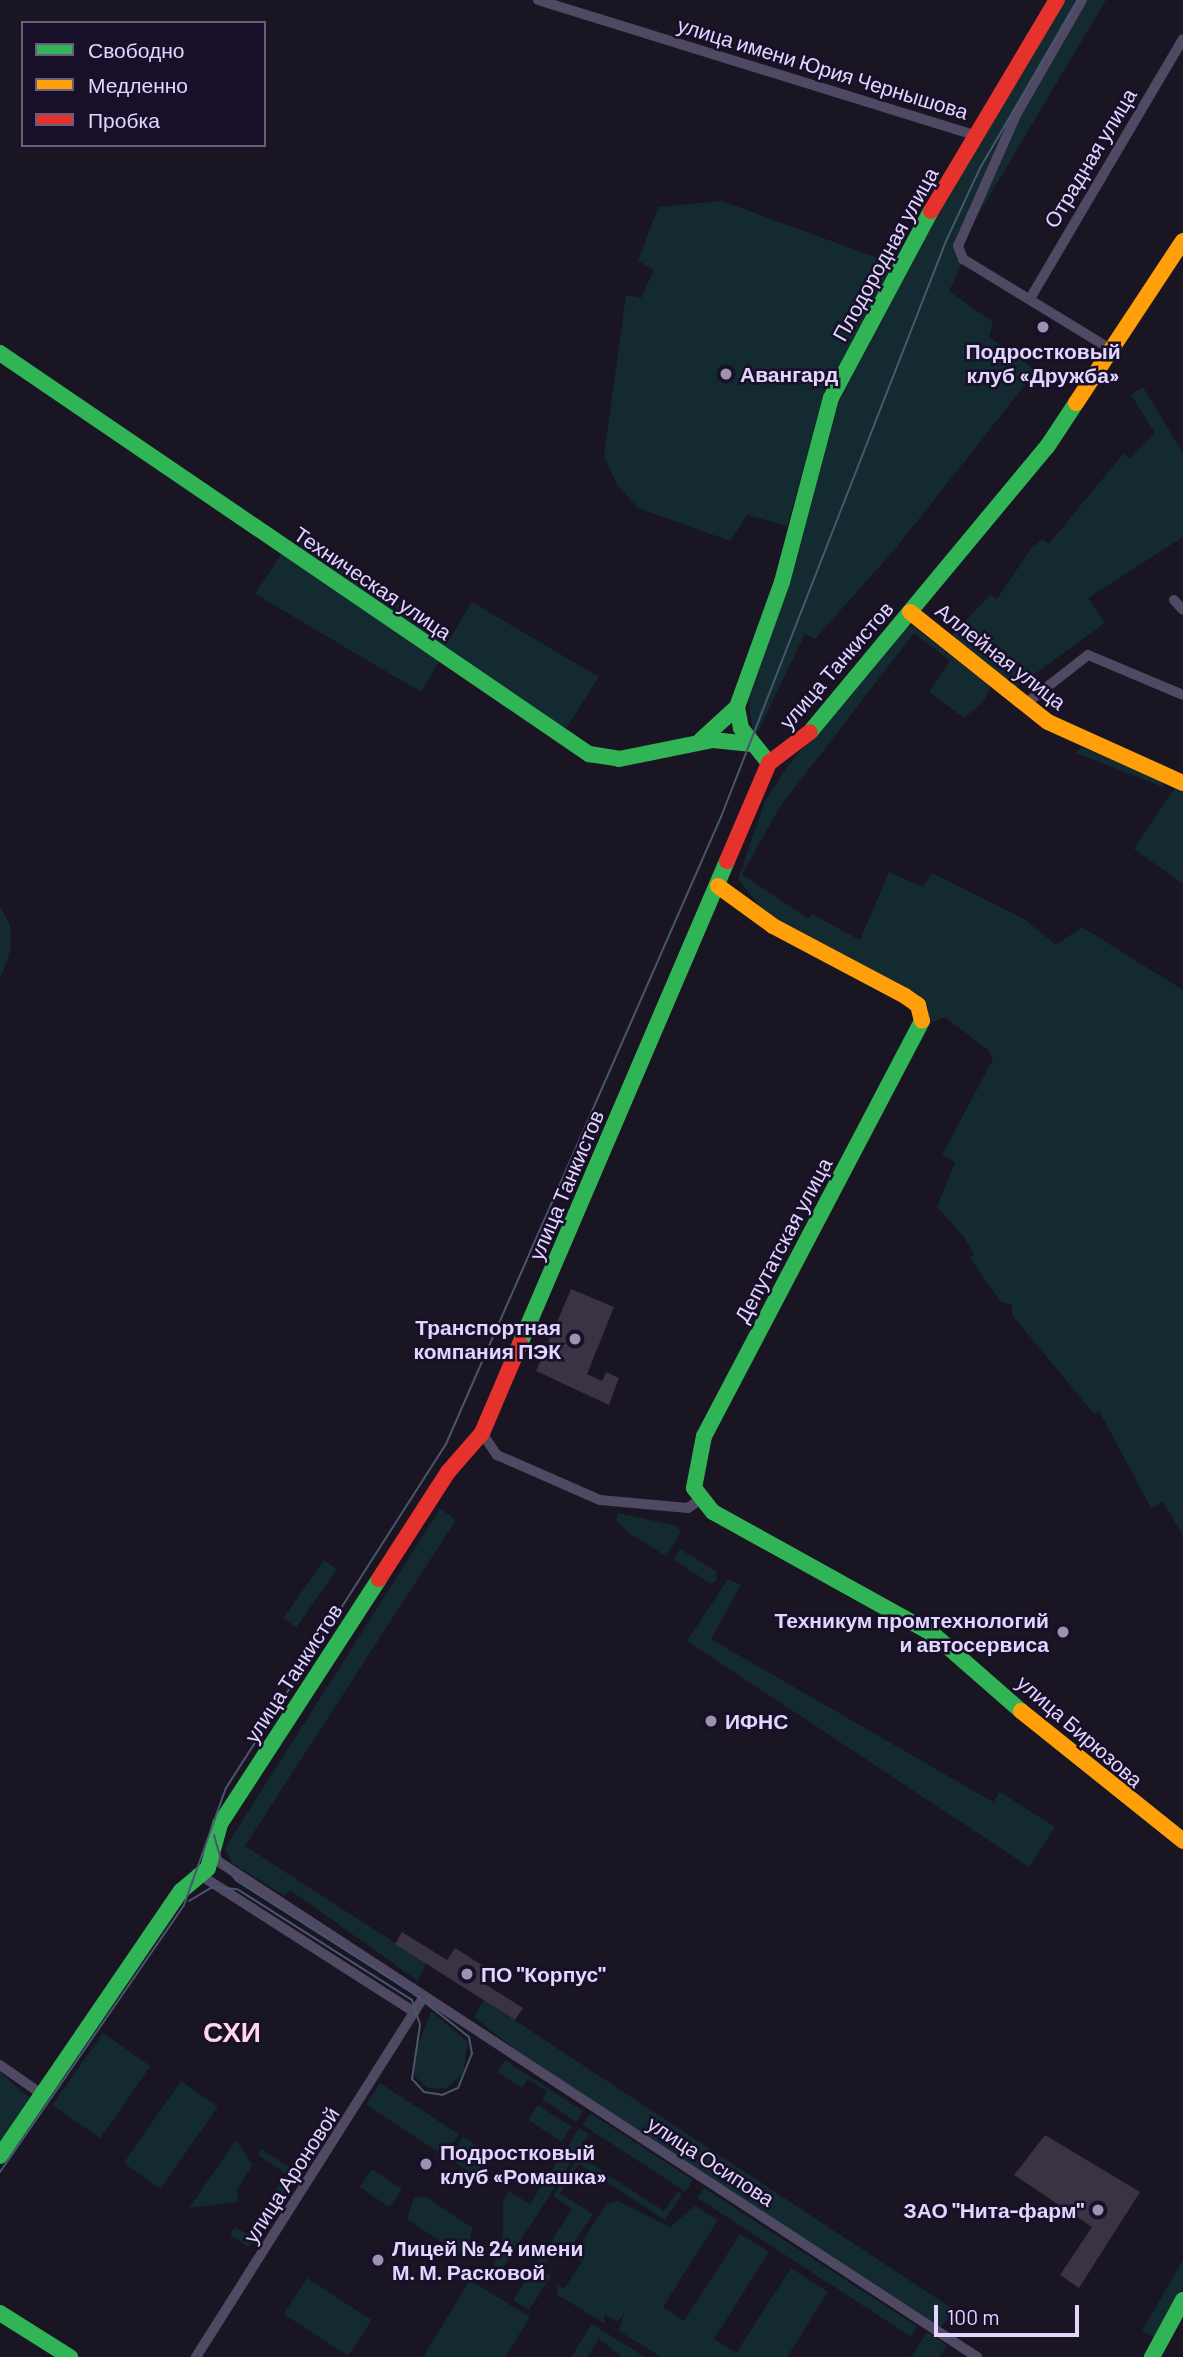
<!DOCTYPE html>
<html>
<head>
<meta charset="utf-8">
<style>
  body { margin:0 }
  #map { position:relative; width:1183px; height:2357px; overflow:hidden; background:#191522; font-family:Barlow,sans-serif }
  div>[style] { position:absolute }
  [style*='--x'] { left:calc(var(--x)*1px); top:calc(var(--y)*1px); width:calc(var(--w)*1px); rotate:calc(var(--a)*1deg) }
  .green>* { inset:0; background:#122a30; transform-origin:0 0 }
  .building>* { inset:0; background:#393344 }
  .street>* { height:10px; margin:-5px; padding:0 5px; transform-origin:5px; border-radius:5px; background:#4f4963 }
  .fast>* { height:16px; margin:-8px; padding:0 8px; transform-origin:8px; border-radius:8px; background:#30b455 }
  .slow>* { height:16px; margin:-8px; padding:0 8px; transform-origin:8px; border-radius:8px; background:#ff9f0a }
  .jam>* { height:16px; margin:-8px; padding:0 8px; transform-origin:8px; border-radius:8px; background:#e5322d }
  .tram>* { height:2px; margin:-1px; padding:0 1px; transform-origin:1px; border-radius:1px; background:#48566e }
  .dots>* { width:19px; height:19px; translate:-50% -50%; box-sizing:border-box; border:4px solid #180f28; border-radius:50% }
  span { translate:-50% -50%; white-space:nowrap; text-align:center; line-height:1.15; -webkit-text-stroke:5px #180f28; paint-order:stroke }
  .street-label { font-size:21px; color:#e2d5ff }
  .poi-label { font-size:21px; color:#e2d5ff; font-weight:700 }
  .left { translate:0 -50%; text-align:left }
  .right { translate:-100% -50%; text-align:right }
  .district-label { font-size:28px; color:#ffd7e9; font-weight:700 }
  .legend { position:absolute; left:21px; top:21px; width:245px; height:126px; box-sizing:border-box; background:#180f28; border:2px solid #695e7e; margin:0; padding:9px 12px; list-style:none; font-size:21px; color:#e2d5ff }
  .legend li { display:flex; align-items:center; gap:14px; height:35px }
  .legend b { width:35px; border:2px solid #695e7e }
  .scale { position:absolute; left:934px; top:2305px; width:145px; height:32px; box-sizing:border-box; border:4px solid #e2d5ff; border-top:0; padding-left:9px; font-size:21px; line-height:24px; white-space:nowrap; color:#e2d5ff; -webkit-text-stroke:5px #180f28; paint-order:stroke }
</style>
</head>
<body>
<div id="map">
  <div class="green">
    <div style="clip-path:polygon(1064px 0,1106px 0,962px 242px,966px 256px,949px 291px,993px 322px,989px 337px,1036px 371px,896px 548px,815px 639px,805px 634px,754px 740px,748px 699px,839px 402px,948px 194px)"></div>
    <div style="clip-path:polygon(722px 201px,897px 265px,826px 392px,787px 526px,747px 515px,730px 541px,638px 508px,617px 485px,604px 456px,626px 295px,641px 298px,654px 270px,638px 261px,658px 207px)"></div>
    <div style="clip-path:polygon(1143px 387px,1183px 453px,1183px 537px,1088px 598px,1105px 623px,1014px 689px,950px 637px,990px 595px,997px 599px,1030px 550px,1042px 539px,1049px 544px,1123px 454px,1130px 458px,1155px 433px,1131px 395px)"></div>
    <div style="clip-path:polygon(302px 539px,449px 640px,472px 602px,599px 677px,563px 733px,300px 553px)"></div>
    <div style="clip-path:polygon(282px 553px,440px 660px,421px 692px,255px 594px)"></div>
    <div style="clip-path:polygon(913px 626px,991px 687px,983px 702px,964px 718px,929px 692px,950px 661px,914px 633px,780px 807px,742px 874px,809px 919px,812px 914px,860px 940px,889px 872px,923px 887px,932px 873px,1024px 919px,1056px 945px,1082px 927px,1183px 990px,1183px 1536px,1163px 1502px,1151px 1508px,1099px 1411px,1094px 1414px,1012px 1315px,1012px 1304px,1001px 1302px,970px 1258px,974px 1254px,963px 1236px,937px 1207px,955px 1162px,942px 1155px,993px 1059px,988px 1050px,945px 1017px,927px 1024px,928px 1008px,917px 994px,765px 913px,738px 879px,765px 801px,787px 767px,901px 629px)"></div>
    <div style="clip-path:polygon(1081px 747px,1161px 779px,1163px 787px,1076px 753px)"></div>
    <div style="clip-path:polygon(1176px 786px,1183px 789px,1183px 884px,1134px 849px)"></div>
    <div style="clip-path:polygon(0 906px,10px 925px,11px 948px,0 980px)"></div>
    <div style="clip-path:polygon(440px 1509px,456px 1520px,245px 1846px,426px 1963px,418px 1981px,290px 1890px,285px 1896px,232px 1863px,225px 1848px)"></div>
    <div style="clip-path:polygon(618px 1513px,678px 1526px,681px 1532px,666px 1556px,629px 1533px,616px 1520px)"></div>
    <div style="clip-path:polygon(680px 1549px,716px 1571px,717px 1580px,711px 1584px,674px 1560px)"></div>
    <div style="left:324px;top:1560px;width:16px;height:71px;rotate:35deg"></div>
    <div style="clip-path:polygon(728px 1579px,741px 1585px,711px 1639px,993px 1802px,1000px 1792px,1055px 1827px,1029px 1867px,687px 1641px)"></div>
    <div style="clip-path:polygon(484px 2000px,953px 2309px,941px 2328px,520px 2053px,474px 2017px)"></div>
    <div style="clip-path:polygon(431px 2011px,468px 2042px,463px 2074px,445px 2089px,428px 2088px,415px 2077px,415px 2054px)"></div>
    <div style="left:103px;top:2033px;width:58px;height:88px;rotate:35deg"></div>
    <div style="clip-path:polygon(505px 2060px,583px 2111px,576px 2122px,542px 2099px,547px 2092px,528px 2079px,522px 2088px,497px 2072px)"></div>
    <div style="clip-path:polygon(0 2072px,30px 2098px,0 2144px)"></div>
    <div style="left:181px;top:2081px;width:45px;height:100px;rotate:35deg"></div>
    <div style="left:380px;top:2083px;width:94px;height:26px;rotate:33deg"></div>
    <div style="left:538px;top:2105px;width:40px;height:18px;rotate:33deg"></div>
    <div style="left:590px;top:2113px;width:123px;height:14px;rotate:33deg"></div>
    <div style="clip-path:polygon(579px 2128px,589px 2134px,495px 2280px,490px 2277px,503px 2238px,503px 2200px,509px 2191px,530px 2204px)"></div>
    <div style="left:463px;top:2137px;width:36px;height:26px;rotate:32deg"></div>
    <div style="clip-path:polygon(236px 2140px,253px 2165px,237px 2189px,238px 2202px,189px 2208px)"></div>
    <div style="clip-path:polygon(261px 2149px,297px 2172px,279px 2201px,272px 2196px,286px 2174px,258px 2155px)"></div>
    <div style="clip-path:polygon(579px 2156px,664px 2211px,678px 2191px,682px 2194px,665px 2220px,579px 2164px,560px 2193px,593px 2214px,570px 2249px,559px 2242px,542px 2269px,551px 2276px,529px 2310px,513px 2300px,572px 2209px,553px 2196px)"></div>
    <div style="left:372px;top:2169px;width:36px;height:22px;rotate:34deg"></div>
    <div style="left:704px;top:2188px;width:254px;height:12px;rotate:33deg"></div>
    <div style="clip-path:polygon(424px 2196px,473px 2228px,466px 2252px,458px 2253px,407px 2219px,414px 2198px)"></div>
    <div style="clip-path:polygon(618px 2201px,670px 2227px,695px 2206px,718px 2220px,663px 2307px,684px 2321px,740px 2234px,769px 2252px,714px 2339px,736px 2353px,791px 2268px,828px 2292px,787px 2357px,661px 2357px,619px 2331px,624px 2313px,618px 2321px,604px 2315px,605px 2324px,558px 2295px,557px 2284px,564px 2289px,582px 2262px,573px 2256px,606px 2204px)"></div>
    <div style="clip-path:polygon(267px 2204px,274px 2209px,249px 2247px,230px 2235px,235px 2227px,247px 2234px)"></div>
    <div style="clip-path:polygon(1183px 2260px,1183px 2287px,1156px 2338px,1142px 2331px)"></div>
    <div style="left:307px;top:2278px;width:77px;height:43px;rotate:33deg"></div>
    <div style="clip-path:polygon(470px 2280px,530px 2317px,505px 2357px,423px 2357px)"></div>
    <div style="clip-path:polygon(592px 2324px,645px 2357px,622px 2357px,599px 2339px,587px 2357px,571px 2357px)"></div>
    <div style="clip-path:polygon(927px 2332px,947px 2345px,939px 2357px,911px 2357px)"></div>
  </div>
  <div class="building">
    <div style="clip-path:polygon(571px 1289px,614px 1307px,587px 1374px,602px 1381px,606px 1372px,619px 1378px,609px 1405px,536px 1371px)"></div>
    <div style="clip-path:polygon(402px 1932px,447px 1960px,455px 1948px,488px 1969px,480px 1981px,523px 2008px,515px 2020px,395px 1944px)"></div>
    <div style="clip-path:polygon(1045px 2135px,1140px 2192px,1079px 2288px,1060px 2275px,1092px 2227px,1014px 2175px)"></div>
  </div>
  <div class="street">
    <div style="--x:538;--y:0;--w:459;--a:17.2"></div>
    <div style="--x:1082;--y:0;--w:130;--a:119.9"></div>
    <div style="--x:1017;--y:113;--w:145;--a:113.9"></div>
    <div style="--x:958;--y:246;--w:14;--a:69"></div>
    <div style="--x:963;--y:259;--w:177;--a:31.4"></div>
    <div style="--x:1031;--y:297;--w:299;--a:-59.5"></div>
    <div style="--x:1174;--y:600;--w:13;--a:48"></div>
    <div style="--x:1024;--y:705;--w:81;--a:-38"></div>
    <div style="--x:1088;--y:655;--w:103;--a:22.8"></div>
    <div style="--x:482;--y:1433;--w:27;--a:56"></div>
    <div style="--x:497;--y:1455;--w:112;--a:23.6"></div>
    <div style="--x:600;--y:1500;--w:88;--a:5.2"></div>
    <div style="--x:688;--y:1508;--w:14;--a:-34"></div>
    <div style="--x:213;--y:1858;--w:913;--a:33.15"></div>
    <div style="--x:197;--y:1873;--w:258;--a:32.6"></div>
    <div style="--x:0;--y:2065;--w:52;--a:34.9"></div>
    <div style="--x:196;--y:2357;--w:427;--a:-57.7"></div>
  </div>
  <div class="fast">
    <div style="--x:0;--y:353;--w:713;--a:34.25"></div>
    <div style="--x:589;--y:754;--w:30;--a:9"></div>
    <div style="--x:619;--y:759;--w:96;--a:-11.4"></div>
    <div style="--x:713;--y:740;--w:37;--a:6"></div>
    <div style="--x:810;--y:732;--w:371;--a:-50.3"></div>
    <div style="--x:1047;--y:447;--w:53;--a:-56.6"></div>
    <div style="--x:701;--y:740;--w:49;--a:-42.5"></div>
    <div style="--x:769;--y:763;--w:45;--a:-128.7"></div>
    <div style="--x:741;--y:728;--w:21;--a:-101"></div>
    <div style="--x:737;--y:707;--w:133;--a:-70.2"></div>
    <div style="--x:782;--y:582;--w:190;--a:-75.1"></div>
    <div style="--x:831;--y:398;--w:212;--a:-61.9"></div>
    <div style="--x:922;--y:1021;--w:469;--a:117.7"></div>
    <div style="--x:704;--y:1436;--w:53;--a:100.9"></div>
    <div style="--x:694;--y:1488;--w:31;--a:52"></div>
    <div style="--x:713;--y:1512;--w:252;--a:29"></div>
    <div style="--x:933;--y:1634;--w:117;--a:41.2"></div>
    <div style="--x:520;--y:1344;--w:525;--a:-66.8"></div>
    <div style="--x:0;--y:2156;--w:321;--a:-55.7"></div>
    <div style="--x:181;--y:1891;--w:35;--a:-40"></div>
    <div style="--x:208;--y:1868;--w:46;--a:-74.7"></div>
    <div style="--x:220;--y:1824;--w:292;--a:-57"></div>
    <div style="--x:0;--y:2313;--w:83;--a:32.2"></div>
    <div style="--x:1152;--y:2357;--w:65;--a:-61.5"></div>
  </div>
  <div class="slow">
    <div style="--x:1076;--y:403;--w:194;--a:-56.6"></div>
    <div style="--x:910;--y:612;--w:176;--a:38.6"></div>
    <div style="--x:1048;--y:722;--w:148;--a:24.3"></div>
    <div style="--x:718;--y:886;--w:68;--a:36"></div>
    <div style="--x:773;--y:926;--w:149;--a:27.9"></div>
    <div style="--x:905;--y:996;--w:16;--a:35"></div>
    <div style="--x:918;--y:1005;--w:16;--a:76"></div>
    <div style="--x:1021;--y:1711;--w:208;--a:38.7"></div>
  </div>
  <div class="jam">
    <div style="--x:931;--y:211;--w:246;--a:-59.2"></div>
    <div style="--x:727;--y:861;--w:107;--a:-66.8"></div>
    <div style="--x:769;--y:763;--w:51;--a:-37.1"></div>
    <div style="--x:379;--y:1579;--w:127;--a:-57.2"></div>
    <div style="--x:448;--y:1472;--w:52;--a:-48.9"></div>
    <div style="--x:482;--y:1433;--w:97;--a:-66.9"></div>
  </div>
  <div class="tram">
    <div style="--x:189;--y:1901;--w:27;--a:-31"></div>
    <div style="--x:212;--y:1887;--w:25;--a:5"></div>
    <div style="--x:237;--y:1889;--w:207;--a:32.4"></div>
    <div style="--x:412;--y:2000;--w:26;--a:72"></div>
    <div style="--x:420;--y:2025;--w:55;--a:98.4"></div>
    <div style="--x:412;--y:2079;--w:18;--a:47"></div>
    <div style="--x:424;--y:2092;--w:18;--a:9"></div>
    <div style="--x:442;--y:2095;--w:17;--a:-24"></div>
    <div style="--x:458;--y:2088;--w:37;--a:-68"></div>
    <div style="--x:472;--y:2054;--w:17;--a:-100"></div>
    <div style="--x:469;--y:2037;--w:71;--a:-141.8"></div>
    <div style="--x:413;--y:1993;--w:209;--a:-147.5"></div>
    <div style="--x:237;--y:1881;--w:23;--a:-130"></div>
    <div style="--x:222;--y:1863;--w:29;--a:-106"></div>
    <div style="--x:0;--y:2172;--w:324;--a:-55.4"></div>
    <div style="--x:184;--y:1905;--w:124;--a:-70.3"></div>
    <div style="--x:226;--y:1788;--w:408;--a:-57.4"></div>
    <div style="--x:446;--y:1444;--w:685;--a:-66.32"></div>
    <div style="--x:721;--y:817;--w:618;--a:-68.66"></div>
    <div style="--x:946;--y:241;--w:81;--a:-65"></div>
    <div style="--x:980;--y:168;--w:194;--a:-59.7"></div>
  </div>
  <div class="dots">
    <div style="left:1043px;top:327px;background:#9c92b2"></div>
    <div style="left:726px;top:374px;background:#9c92b2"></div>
    <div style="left:575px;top:1339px;background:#9c92b2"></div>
    <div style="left:1063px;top:1632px;background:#9c92b2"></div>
    <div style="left:711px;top:1721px;background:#9c92b2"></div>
    <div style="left:467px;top:1974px;background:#9c92b2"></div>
    <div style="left:426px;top:2164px;background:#9c92b2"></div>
    <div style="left:1098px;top:2210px;background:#9c92b2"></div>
    <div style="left:378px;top:2260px;background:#9c92b2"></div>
  </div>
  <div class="street-label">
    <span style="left:823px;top:68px;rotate:17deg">улица имени Юрия Чернышова</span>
    <span style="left:1090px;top:158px;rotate:-59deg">Отрадная улица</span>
    <span style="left:885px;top:254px;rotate:-61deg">Плодородная улица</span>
    <span style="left:373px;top:583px;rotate:34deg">Техническая улица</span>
    <span style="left:1001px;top:656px;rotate:38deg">Аллейная улица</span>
    <span style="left:836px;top:665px;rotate:-49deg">улица Танкистов</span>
    <span style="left:566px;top:1185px;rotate:-67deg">улица Танкистов</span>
    <span style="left:783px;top:1240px;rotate:-62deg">Депутатская улица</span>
    <span style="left:293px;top:1673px;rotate:-57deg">улица Танкистов</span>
    <span style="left:1080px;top:1731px;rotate:41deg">улица Бирюзова</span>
    <span style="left:711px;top:2161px;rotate:33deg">улица Осипова</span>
    <span style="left:291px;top:2175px;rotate:-57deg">улица Ароновой</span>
  </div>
  <div class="poi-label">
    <span style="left:1043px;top:363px">Подростковый<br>клуб «Дружба»</span>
    <span class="left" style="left:740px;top:374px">Авангард</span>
    <span class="right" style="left:561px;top:1339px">Транспортная<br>компания ПЭК</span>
    <span class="right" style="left:1049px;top:1632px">Техникум промтехнологий<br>и автосервиса</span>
    <span class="left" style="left:725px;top:1721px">ИФНС</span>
    <span class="left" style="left:481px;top:1974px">ПО "Корпус"</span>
    <span class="left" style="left:440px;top:2164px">Подростковый<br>клуб «Ромашка»</span>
    <span class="right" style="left:1084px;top:2210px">ЗАО "Нита-фарм"</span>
    <span class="left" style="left:392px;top:2260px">Лицей № 24 имени<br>М. М. Расковой</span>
  </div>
  <div class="district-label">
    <span style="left:232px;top:2031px">СХИ</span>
  </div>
  <ul class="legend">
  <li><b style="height:9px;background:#30b455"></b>Свободно</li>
  <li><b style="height:9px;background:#ff9f0a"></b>Медленно</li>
  <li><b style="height:9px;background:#e5322d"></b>Пробка</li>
  </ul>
  <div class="scale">100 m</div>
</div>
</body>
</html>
